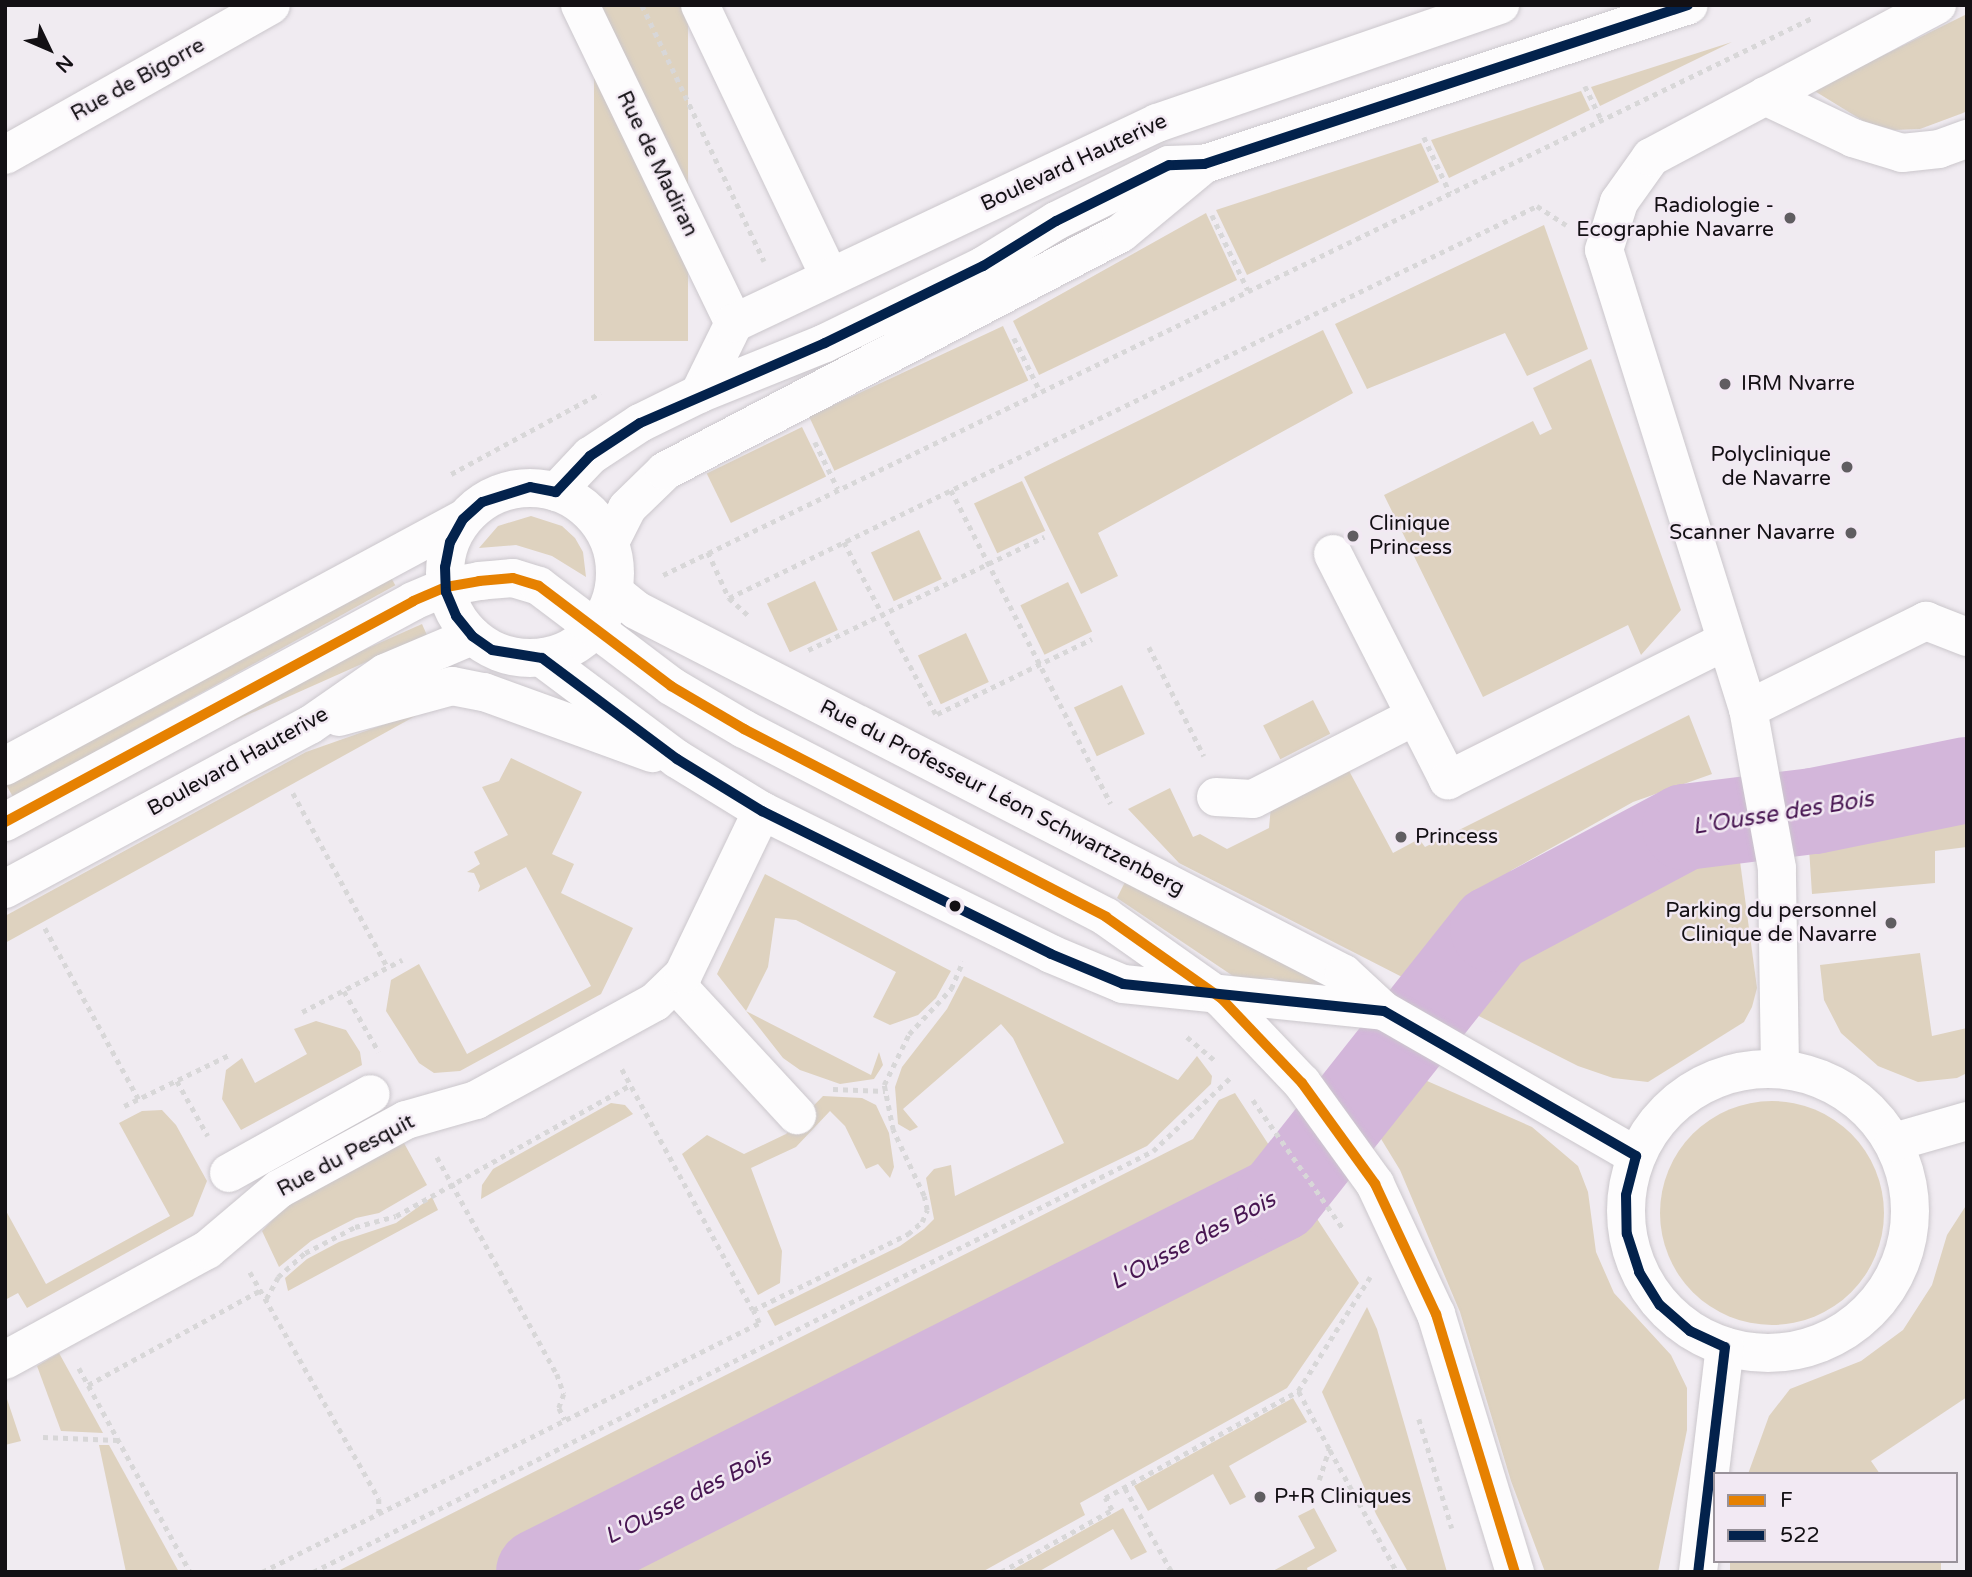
<!DOCTYPE html>
<html>
<head>
<meta charset="utf-8">
<style>
  body { margin:0 }
  #map { position:relative; width:1972px; height:1577px; overflow:hidden; background:#f0ebf1; font-family:"Varela Round",sans-serif }
  div>[style] { position:absolute }
  [style*='--x'] { left:calc(var(--x)*1px); top:calc(var(--y)*1px); width:calc(var(--w)*1px); rotate:calc(var(--a)*1deg) }
  .green>* { inset:0; background:#ded2bf; transform-origin:0 0 }
  .round { border-radius:50% }
  .river>* { height:86px; margin:-43px; padding:0 43px; transform-origin:43px; border-radius:43px; background:#d3b6da }
  .path>* { height:4.5px; margin-top:-2.25px; transform-origin:0; background:repeating-linear-gradient(90deg,#d8d7d8 0 5px,transparent 0 10px) }
  .roads { filter:drop-shadow(0 0 2px #cbc7cc) drop-shadow(0 0 2px #cbc7cc) }
  .minor>* { height:38px; margin:-19px; padding:0 19px; transform-origin:19px; border-radius:19px; background:#fdfcfd }
  .minor>.ring { margin:-19px; padding:0; box-sizing:content-box; background:none; border:38px solid #fdfcfd; border-radius:50% }
  .bus-1>* { height:10px; margin:-5px; padding:0 5px; transform-origin:5px; border-radius:5px; background:#e68101 }
  .bus-2>* { height:10px; margin:-5px; padding:0 5px; transform-origin:5px; border-radius:5px; background:#03224c }
  .dots>* { width:19px; height:19px; translate:-50% -50%; box-sizing:border-box; border:4px solid #f2e9f3; border-radius:50% }
  span { translate:-50% -50%; white-space:nowrap; text-align:center; line-height:1.15; -webkit-text-stroke:5px #f2e9f3; paint-order:stroke }
  .street-label { font-size:21px; color:#131014 }
  .poi-label { font-size:21px; color:#131014 }
  .right { translate:-100% -50%; text-align:right }
  .left { translate:0 -50%; text-align:left }
  .water-label { font-size:23px; color:#481652; font-style:italic }
  .frame { position:absolute; inset:0; border:7px solid #131014; pointer-events:none }
  .legend { position:absolute; left:1713px; top:1472px; width:245px; height:91px; box-sizing:border-box; background:#f2e9f3; border:2px solid #99929a; margin:0; padding:9px 12px; list-style:none; font-size:21px; color:#131014 }
  .legend li { display:flex; align-items:center; gap:14px; height:35px }
  .legend b { width:35px; border:2px solid #99929a }
  .north { position:absolute; left:14px; top:14px; width:70px; height:70px; -webkit-text-stroke:5px #f2e9f3; paint-order:stroke; rotate:134deg; font-size:19px; font-weight:700; line-height:28px; text-align:center; color:#131014 }
  .north::after { content:''; display:block; margin:auto; width:24px; height:32px; background:#131014; clip-path:polygon(50% 0,100% 100%,50% 72%,0 100%) }
</style>
</head>
<body>
<div id="map">
  <div class="green">
    <div style="left:594px;top:5px;width:94px;height:336px"></div>
    <div style="clip-path:polygon(1967px 14px,1967px 111px,1963px 113px,1920px 129px,1894px 130px,1865px 122px,1813px 90px)"></div>
    <div style="clip-path:polygon(1732px 42px,1600px 106px,1591px 87px)"></div>
    <div style="clip-path:polygon(1581px 91px,1590px 110px,1449px 178px,1431px 140px)"></div>
    <div style="clip-path:polygon(1421px 143px,1439px 182px,1247px 275px,1216px 210px)"></div>
    <div style="clip-path:polygon(1206px 213px,1237px 280px,1039px 375px,1013px 321px)"></div>
    <div style="clip-path:polygon(1544px 225px,1588px 349px,1527px 376px,1505px 333px,1367px 389px,1335px 324px)"></div>
    <div style="left:1003px;top:326px;width:60px;height:214px;rotate:65deg"></div>
    <div style="clip-path:polygon(1323px 330px,1353px 393px,1098px 533px,1118px 576px,1081px 594px,1024px 477px)"></div>
    <div style="clip-path:polygon(1591px 359px,1681px 610px,1641px 655px,1628px 625px,1483px 697px,1384px 495px,1533px 421px,1540px 435px,1552px 429px,1533px 388px)"></div>
    <div style="left:802px;top:427px;width:55px;height:106px;rotate:64deg"></div>
    <div style="left:1022px;top:481px;width:55px;height:53px;rotate:65deg"></div>
    <div style="clip-path:polygon(531px 516px,562px 526px,575px 538px,583px 552px,586px 577px,552px 556px,516px 545px,479px 548px,498px 526px)"></div>
    <div style="left:919px;top:530px;width:54px;height:53px;rotate:65deg"></div>
    <div style="left:389px;top:574px;width:13px;height:437px;rotate:61deg"></div>
    <div style="left:815px;top:581px;width:54px;height:53px;rotate:65deg"></div>
    <div style="left:1068px;top:582px;width:55px;height:53px;rotate:64deg"></div>
    <div style="left:422px;top:624px;width:12px;height:474px;rotate:66deg"></div>
    <div style="left:966px;top:633px;width:54px;height:53px;rotate:65deg"></div>
    <div style="left:1122px;top:685px;width:54px;height:53px;rotate:65deg"></div>
    <div style="left:1313px;top:700px;width:38px;height:56px;rotate:63deg"></div>
    <div style="clip-path:polygon(428px 709px,5px 943px,5px 916px,306px 752px)"></div>
    <div style="clip-path:polygon(1689px 715px,1712px 774px,1633px 802px,1512px 870px,1459px 914px,1406px 979px,1179px 863px,1128px 809px,1170px 788px,1193px 837px,1200px 834px,1227px 849px,1269px 828px,1271px 806px,1347px 767px,1393px 853px,1419px 839px,1425px 847px)"></div>
    <div style="clip-path:polygon(511px 758px,582px 792px,552px 854px,574px 864px,561px 893px,633px 928px,601px 994px,460px 1071px,434px 1073px,419px 1063px,386px 1011px,391px 980px,419px 964px,467px 1054px,591px 986px,526px 867px,478px 892px,480px 886px,474px 873px,467px 872px,480px 864px,474px 852px,508px 835px,482px 787px,499px 781px)"></div>
    <div style="clip-path:polygon(1967px 797px,1967px 847px,1935px 851px,1935px 883px,1812px 894px,1808px 833px)"></div>
    <div style="clip-path:polygon(1735px 824px,1757px 988px,1752px 1007px,1744px 1022px,1648px 1082px,1613px 1078px,1578px 1066px,1445px 999px,1496px 933px,1685px 830px)"></div>
    <div style="clip-path:polygon(765px 874px,951px 971px,936px 998px,918px 1015px,890px 1025px,873px 1017px,896px 972px,796px 920px,775px 918px,768px 967px,746px 1011px,871px 1075px,879px 1052px,883px 1065px,874px 1079px,840px 1084px,800px 1070px,783px 1058px,717px 974px)"></div>
    <div style="clip-path:polygon(1128px 876px,1364px 1003px,1271px 978px,1239px 980px,1117px 898px)"></div>
    <div style="clip-path:polygon(1920px 953px,1932px 1036px,1967px 1028px,1967px 1073px,1957px 1078px,1918px 1082px,1878px 1066px,1841px 1033px,1824px 1000px,1820px 965px)"></div>
    <div style="clip-path:polygon(964px 976px,1178px 1080px,1197px 1056px,1212px 1076px,1211px 1084px,1147px 1146px,775px 1326px,767px 1311px,900px 1246px,924px 1229px,934px 1219px,926px 1178px,934px 1169px,951px 1165px,955px 1196px,1064px 1143px,1013px 1038px,1001px 1024px,903px 1109px,918px 1127px,910px 1131px,898px 1124px,895px 1087px,902px 1067px,947px 1009px)"></div>
    <div style="clip-path:polygon(316px 1021px,346px 1030px,360px 1052px,362px 1065px,241px 1130px,222px 1099px,226px 1070px,242px 1058px,255px 1083px,307px 1054px,294px 1029px)"></div>
    <div style="clip-path:polygon(1402px 1070px,1532px 1127px,1578px 1166px,1588px 1192px,1596px 1252px,1614px 1293px,1671px 1355px,1687px 1388px,1687px 1430px,1658px 1572px,1545px 1572px,1511px 1481px,1460px 1312px,1400px 1170px,1375px 1129px)"></div>
    <div style="clip-path:polygon(1235px 1093px,1359px 1283px,1287px 1388px,1080px 1503px,1085px 1515px,982px 1572px,336px 1572px,1193px 1139px,1219px 1100px)"></div>
    <div style="clip-path:polygon(823px 1096px,862px 1098px,876px 1105px,889px 1133px,894px 1167px,890px 1178px,878px 1164px,866px 1169px,845px 1126px,830px 1111px,796px 1147px,751px 1168px,782px 1251px,780px 1283px,758px 1295px,682px 1154px,707px 1135px,744px 1154px,786px 1134px)"></div>
    <div class="round" style="left:1660px;top:1101px;width:224px;height:224px"></div>
    <div style="clip-path:polygon(611px 1103px,625px 1105px,633px 1114px,481px 1199px,482px 1185px,493px 1169px)"></div>
    <div style="clip-path:polygon(162px 1110px,176px 1125px,207px 1181px,193px 1216px,27px 1308px,18px 1293px,5px 1300px,5px 1209px,46px 1284px,170px 1216px,119px 1123px,142px 1111px)"></div>
    <div style="clip-path:polygon(404px 1143px,427px 1185px,379px 1213px,356px 1218px,311px 1241px,279px 1267px,262px 1231px,292px 1200px)"></div>
    <div style="clip-path:polygon(432px 1197px,438px 1210px,288px 1291px,285px 1278px,307px 1259px,339px 1242px,396px 1223px)"></div>
    <div style="clip-path:polygon(1967px 1204px,1967px 1397px,1871px 1461px,1880px 1474px,1748px 1474px,1769px 1416px,1790px 1389px,1861px 1361px,1903px 1330px,1932px 1285px,1947px 1235px)"></div>
    <div style="clip-path:polygon(1367px 1307px,1377px 1329px,1447px 1572px,1408px 1572px,1376px 1514px,1322px 1392px)"></div>
    <div style="clip-path:polygon(59px 1353px,103px 1433px,61px 1431px,37px 1366px)"></div>
    <div style="clip-path:polygon(5px 1393px,21px 1441px,5px 1445px)"></div>
    <div style="clip-path:polygon(1293px 1398px,1307px 1422px,1229px 1466px,1246px 1497px,1230px 1505px,1213px 1474px,1148px 1511px,1134px 1486px)"></div>
    <div style="clip-path:polygon(99px 1445px,109px 1445px,179px 1572px,126px 1572px)"></div>
    <div style="clip-path:polygon(1123px 1508px,1147px 1552px,1131px 1560px,1113px 1529px,1038px 1572px,1009px 1572px)"></div>
    <div style="clip-path:polygon(1314px 1508px,1337px 1551px,1307px 1568px,1308px 1572px,1271px 1572px,1315px 1548px,1298px 1516px)"></div>
    <div style="left:1730px;top:1561px;width:211px;height:11px"></div>
  </div>
  <div class="river">
    <div style="--x:539;--y:1572;--w:829;--a:-26.75"></div>
    <div style="--x:1279;--y:1199;--w:345;--a:-51.6"></div>
    <div style="--x:1493;--y:929;--w:217;--a:-28"></div>
    <div style="--x:1685;--y:827;--w:130;--a:-7.1"></div>
    <div style="--x:1814;--y:811;--w:156;--a:-11.5"></div>
  </div>
  <div class="path">
    <div style="--x:642;--y:5;--w:284;--a:64.5"></div>
    <div style="--x:1585;--y:86;--w:37;--a:64"></div>
    <div style="--x:1424;--y:137;--w:62;--a:65.1"></div>
    <div style="--x:1212;--y:215;--w:83;--a:64.4"></div>
    <div style="--x:1014;--y:338;--w:59;--a:63.9"></div>
    <div style="--x:815;--y:442;--w:52;--a:63.9"></div>
    <div style="--x:451;--y:474;--w:170;--a:-28.5"></div>
    <div style="--x:951;--y:490;--w:352;--a:63"></div>
    <div style="--x:844;--y:542;--w:195;--a:61.9"></div>
    <div style="--x:708;--y:552;--w:51;--a:65.5"></div>
    <div style="--x:729;--y:598;--w:898;--a:-25.88"></div>
    <div style="--x:1537;--y:206;--w:35;--a:33"></div>
    <div style="--x:663;--y:575;--w:1279;--a:-25.86"></div>
    <div style="--x:729;--y:598;--w:27;--a:42"></div>
    <div style="--x:1149;--y:647;--w:122;--a:63.2"></div>
    <div style="--x:808;--y:650;--w:262;--a:-25.6"></div>
    <div style="--x:937;--y:714;--w:172;--a:-25.8"></div>
    <div style="--x:293;--y:793;--w:199;--a:61.5"></div>
    <div style="--x:45;--y:928;--w:196;--a:61.3"></div>
    <div style="--x:344;--y:991;--w:70;--a:60.2"></div>
    <div style="--x:302;--y:1012;--w:113;--a:-27.5"></div>
    <div style="--x:1187;--y:1037;--w:38;--a:40"></div>
    <div style="--x:622;--y:1069;--w:274;--a:61.5"></div>
    <div style="--x:753;--y:1310;--w:173;--a:-26.1"></div>
    <div style="--x:908;--y:1234;--w:18;--a:-41"></div>
    <div style="--x:922;--y:1222;--w:13;--a:-67"></div>
    <div style="--x:927;--y:1210;--w:14;--a:-102"></div>
    <div style="--x:924;--y:1196;--w:73;--a:-115.2"></div>
    <div style="--x:893;--y:1130;--w:46;--a:-101.3"></div>
    <div style="--x:884;--y:1085;--w:57;--a:-63.9"></div>
    <div style="--x:909;--y:1034;--w:62;--a:-47"></div>
    <div style="--x:951;--y:989;--w:30;--a:-67"></div>
    <div style="--x:177;--y:1081;--w:63;--a:60.6"></div>
    <div style="--x:833;--y:1089;--w:52;--a:2.2"></div>
    <div style="--x:1253;--y:1100;--w:159;--a:55"></div>
    <div style="--x:124;--y:1106;--w:119;--a:-25.9"></div>
    <div style="--x:437;--y:1157;--w:248;--a:61.1"></div>
    <div style="--x:557;--y:1374;--w:21;--a:71"></div>
    <div style="--x:564;--y:1394;--w:15;--a:110"></div>
    <div style="--x:559;--y:1408;--w:13;--a:63"></div>
    <div style="--x:250;--y:1272;--w:261;--a:60.4"></div>
    <div style="--x:379;--y:1499;--w:14;--a:90"></div>
    <div style="--x:266;--y:1299;--w:25;--a:-61"></div>
    <div style="--x:278;--y:1277;--w:36;--a:-42"></div>
    <div style="--x:305;--y:1253;--w:56;--a:-27.5"></div>
    <div style="--x:355;--y:1227;--w:42;--a:-15"></div>
    <div style="--x:396;--y:1216;--w:268;--a:-29.2"></div>
    <div style="--x:79;--y:1368;--w:232;--a:61.4"></div>
    <div style="--x:88;--y:1385;--w:197;--a:-28.8"></div>
    <div style="--x:1419;--y:1419;--w:114;--a:73.2"></div>
    <div style="--x:43;--y:1437;--w:74;--a:2.3"></div>
    <div style="--x:1330;--y:1450;--w:139;--a:61.2"></div>
    <div style="--x:1319;--y:1480;--w:33;--a:-72"></div>
    <div style="--x:1329;--y:1449;--w:66;--a:-118.1"></div>
    <div style="--x:1298;--y:1391;--w:135;--a:-57.7"></div>
    <div style="--x:1125;--y:1488;--w:96;--a:60.8"></div>
    <div style="--x:262;--y:1572;--w:556;--a:-26.61"></div>
    <div style="--x:759;--y:1323;--w:14;--a:-115"></div>
    <div style="--x:313;--y:1572;--w:940;--a:-26.62"></div>
    <div style="--x:1153;--y:1151;--w:110;--a:-43.5"></div>
    <div style="--x:1001;--y:1572;--w:127;--a:-29.2"></div>
    <div style="--x:1112;--y:1510;--w:14;--a:-120"></div>
    <div style="--x:1105;--y:1498;--w:221;--a:-29"></div>
  </div>
  <div class="roads">
    <div class="minor">
      <div style="--x:580;--y:5;--w:353;--a:64.2"></div>
      <div style="--x:700;--y:5;--w:301;--a:64.5"></div>
      <div style="--x:1765;--y:96;--w:98;--a:25.5"></div>
      <div style="--x:1853;--y:138;--w:51;--a:17"></div>
      <div style="--x:1902;--y:153;--w:37;--a:-6"></div>
      <div style="--x:1939;--y:149;--w:30;--a:-20"></div>
      <div style="--x:5;--y:155;--w:305;--a:-29.4"></div>
      <div style="--x:699;--y:394;--w:79;--a:-63.8"></div>
      <div style="--x:734;--y:323;--w:468;--a:-25.3"></div>
      <div style="--x:1157;--y:123;--w:363;--a:-19"></div>
      <div class="ring" style="left:445px;top:488px;width:132px;height:132px"></div>
      <div style="--x:556;--y:492;--w:50;--a:-46.6"></div>
      <div style="--x:590;--y:456;--w:60;--a:-33.4"></div>
      <div style="--x:640;--y:423;--w:66;--a:-26.2"></div>
      <div style="--x:699;--y:394;--w:136;--a:-22"></div>
      <div style="--x:825;--y:343;--w:176;--a:-26"></div>
      <div style="--x:983;--y:266;--w:86;--a:-31.7"></div>
      <div style="--x:1056;--y:221;--w:126;--a:-26.4"></div>
      <div style="--x:1169;--y:165;--w:35;--a:-2"></div>
      <div style="--x:1204;--y:164;--w:510;--a:-18.15"></div>
      <div style="--x:610;--y:542;--w:38;--a:-63"></div>
      <div style="--x:627;--y:508;--w:53;--a:-44.2"></div>
      <div style="--x:665;--y:471;--w:514;--a:-27.56"></div>
      <div style="--x:1121;--y:233;--w:107;--a:-39.7"></div>
      <div style="--x:1333;--y:554;--w:254;--a:63"></div>
      <div style="--x:1448;--y:780;--w:310;--a:-26.6"></div>
      <div style="--x:614;--y:592;--w:28;--a:39"></div>
      <div style="--x:636;--y:610;--w:796;--a:27.21"></div>
      <div style="--x:1344;--y:974;--w:54;--a:42.8"></div>
      <div style="--x:1384;--y:1011;--w:291;--a:29.9"></div>
      <div style="--x:542;--y:658;--w:169;--a:36.8"></div>
      <div style="--x:677;--y:759;--w:100;--a:31.5"></div>
      <div style="--x:762;--y:811;--w:322;--a:26.3"></div>
      <div style="--x:1051;--y:954;--w:78;--a:22.6"></div>
      <div style="--x:1123;--y:984;--w:262;--a:5.9"></div>
      <div style="--x:1748;--y:709;--w:199;--a:-26.3"></div>
      <div style="--x:1926;--y:621;--w:44;--a:21.3"></div>
      <div style="--x:339;--y:717;--w:117;--a:-15.3"></div>
      <div style="--x:452;--y:686;--w:33;--a:11"></div>
      <div style="--x:484;--y:692;--w:179;--a:20"></div>
      <div style="--x:5;--y:766;--w:520;--a:-28.34"></div>
      <div style="--x:1216;--y:797;--w:37;--a:3"></div>
      <div style="--x:1253;--y:799;--w:182;--a:-27.1"></div>
      <div style="--x:5;--y:822;--w:464;--a:-28.4"></div>
      <div style="--x:413;--y:601;--w:36;--a:-23"></div>
      <div style="--x:446;--y:587;--w:34;--a:-10"></div>
      <div style="--x:479;--y:581;--w:34;--a:-5"></div>
      <div style="--x:513;--y:578;--w:27;--a:17"></div>
      <div style="--x:539;--y:586;--w:166;--a:37.1"></div>
      <div style="--x:671;--y:686;--w:85;--a:30.5"></div>
      <div style="--x:744;--y:729;--w:408;--a:27.4"></div>
      <div style="--x:1106;--y:917;--w:141;--a:35.2"></div>
      <div style="--x:1221;--y:998;--w:117;--a:46.4"></div>
      <div style="--x:1302;--y:1083;--w:125;--a:54.1"></div>
      <div style="--x:1375;--y:1184;--w:144;--a:64.9"></div>
      <div style="--x:1436;--y:1314;--w:270;--a:73"></div>
      <div style="--x:5;--y:889;--w:346;--a:-28.3"></div>
      <div style="--x:310;--y:725;--w:91;--a:-34.7"></div>
      <div style="--x:385;--y:673;--w:95;--a:-23"></div>
      <div style="--x:675;--y:983;--w:180;--a:47.3"></div>
      <div style="--x:1780;--y:1068;--w:200;--a:-90.9"></div>
      <div style="--x:1777;--y:868;--w:162;--a:-100.3"></div>
      <div style="--x:1748;--y:709;--w:481;--a:-107.4"></div>
      <div style="--x:1604;--y:250;--w:50;--a:-72.6"></div>
      <div style="--x:1619;--y:202;--w:55;--a:-54.6"></div>
      <div style="--x:1651;--y:157;--w:324;--a:-28"></div>
      <div class="ring" style="left:1626px;top:1069px;width:246px;height:246px"></div>
      <div style="--x:1894;--y:1142;--w:76;--a:-16"></div>
      <div style="--x:229;--y:1173;--w:162;--a:-29.1"></div>
      <div style="--x:5;--y:1360;--w:230;--a:-28.6"></div>
      <div style="--x:207;--y:1250;--w:94;--a:-40.3"></div>
      <div style="--x:279;--y:1189;--w:145;--a:-28.5"></div>
      <div style="--x:406;--y:1120;--w:73;--a:-15.9"></div>
      <div style="--x:476;--y:1100;--w:204;--a:-28.7"></div>
      <div style="--x:655;--y:1002;--w:39;--a:-44"></div>
      <div style="--x:683;--y:975;--w:182;--a:-64.3"></div>
      <div style="--x:1698;--y:1572;--w:227;--a:-83.2"></div>
    </div>
  </div>
  <div class="bus-1">
    <div style="--x:5;--y:822;--w:464;--a:-28.4"></div>
    <div style="--x:413;--y:601;--w:36;--a:-23"></div>
    <div style="--x:446;--y:587;--w:34;--a:-10"></div>
    <div style="--x:479;--y:581;--w:34;--a:-5"></div>
    <div style="--x:513;--y:578;--w:27;--a:17"></div>
    <div style="--x:539;--y:586;--w:166;--a:37.1"></div>
    <div style="--x:671;--y:686;--w:85;--a:30.5"></div>
    <div style="--x:744;--y:729;--w:408;--a:27.4"></div>
    <div style="--x:1106;--y:917;--w:141;--a:35.2"></div>
    <div style="--x:1221;--y:998;--w:117;--a:46.4"></div>
    <div style="--x:1302;--y:1083;--w:125;--a:54.1"></div>
    <div style="--x:1375;--y:1184;--w:144;--a:64.9"></div>
    <div style="--x:1436;--y:1314;--w:270;--a:73"></div>
  </div>
  <div class="bus-2">
    <div style="--x:1688;--y:5;--w:509;--a:161.81"></div>
    <div style="--x:1204;--y:164;--w:35;--a:178"></div>
    <div style="--x:1169;--y:165;--w:126;--a:153.6"></div>
    <div style="--x:1056;--y:221;--w:86;--a:148.3"></div>
    <div style="--x:983;--y:266;--w:176;--a:154"></div>
    <div style="--x:825;--y:343;--w:202;--a:156.6"></div>
    <div style="--x:640;--y:423;--w:60;--a:146.6"></div>
    <div style="--x:590;--y:456;--w:50;--a:133.4"></div>
    <div style="--x:556;--y:492;--w:26;--a:-169"></div>
    <div style="--x:530;--y:487;--w:50;--a:162.6"></div>
    <div style="--x:482;--y:502;--w:25;--a:138"></div>
    <div style="--x:463;--y:519;--w:26;--a:119"></div>
    <div style="--x:450;--y:542;--w:25;--a:101"></div>
    <div style="--x:445;--y:567;--w:25;--a:88"></div>
    <div style="--x:446;--y:592;--w:26;--a:67"></div>
    <div style="--x:456;--y:616;--w:26;--a:51"></div>
    <div style="--x:472;--y:636;--w:24;--a:35"></div>
    <div style="--x:492;--y:650;--w:51;--a:9.1"></div>
    <div style="--x:542;--y:658;--w:169;--a:36.8"></div>
    <div style="--x:677;--y:759;--w:100;--a:31.5"></div>
    <div style="--x:762;--y:811;--w:322;--a:26.3"></div>
    <div style="--x:1051;--y:954;--w:78;--a:22.6"></div>
    <div style="--x:1123;--y:984;--w:262;--a:5.9"></div>
    <div style="--x:1384;--y:1011;--w:291;--a:29.9"></div>
    <div style="--x:1636;--y:1156;--w:40;--a:104.4"></div>
    <div style="--x:1626;--y:1195;--w:39;--a:89"></div>
    <div style="--x:1627;--y:1234;--w:40;--a:72"></div>
    <div style="--x:1639;--y:1272;--w:39;--a:58"></div>
    <div style="--x:1660;--y:1305;--w:40;--a:41"></div>
    <div style="--x:1690;--y:1331;--w:38;--a:25"></div>
    <div style="--x:1725;--y:1347;--w:227;--a:96.8"></div>
  </div>
  <div class="dots">
    <div style="left:1790px;top:218px;background:#605d61"></div>
    <div style="left:1725px;top:384px;background:#605d61"></div>
    <div style="left:1847px;top:467px;background:#605d61"></div>
    <div style="left:1851px;top:533px;background:#605d61"></div>
    <div style="left:1353px;top:536px;background:#605d61"></div>
    <div style="left:1401px;top:837px;background:#605d61"></div>
    <div style="left:955px;top:906px;background:#131014"></div>
    <div style="left:1891px;top:923px;background:#605d61"></div>
    <div style="left:1260px;top:1497px;background:#605d61"></div>
  </div>
  <div class="street-label">
    <span style="left:138px;top:80px;rotate:-29deg">Rue de Bigorre</span>
    <span style="left:1074px;top:163px;rotate:-25deg">Boulevard Hauterive</span>
    <span style="left:657px;top:164px;rotate:64deg">Rue de Madiran</span>
    <span style="left:238px;top:762px;rotate:-29deg">Boulevard Hauterive</span>
    <span style="left:1002px;top:798px;rotate:27deg">Rue du Professeur Léon Schwartzenberg</span>
    <span style="left:346px;top:1156px;rotate:-28deg">Rue du Pesquit</span>
  </div>
  <div class="poi-label">
    <span class="right" style="left:1774px;top:218px">Radiologie -<br>Ecographie Navarre</span>
    <span class="left" style="left:1741px;top:384px">IRM Nvarre</span>
    <span class="right" style="left:1831px;top:467px">Polyclinique<br>de Navarre</span>
    <span class="left" style="left:1369px;top:536px">Clinique<br>Princess</span>
    <span class="right" style="left:1835px;top:533px">Scanner Navarre</span>
    <span class="left" style="left:1415px;top:837px">Princess</span>
    <span class="right" style="left:1877px;top:923px">Parking du personnel<br>Clinique de Navarre</span>
    <span class="left" style="left:1274px;top:1497px">P+R Cliniques</span>
  </div>
  <div class="water-label">
    <span style="left:1783px;top:813px;rotate:-9deg">L'Ousse des Bois</span>
    <span style="left:1193px;top:1241px;rotate:-28deg">L'Ousse des Bois</span>
    <span style="left:688px;top:1497px;rotate:-27deg">L'Ousse des Bois</span>
  </div>
  <div class="frame"></div>
  <ul class="legend">
  <li><b style="height:9px;background:#e68101"></b>F</li>
  <li><b style="height:9px;background:#03224c"></b>522</li>
  </ul>
  <div class="north">N</div>
</div>
</body>
</html>
